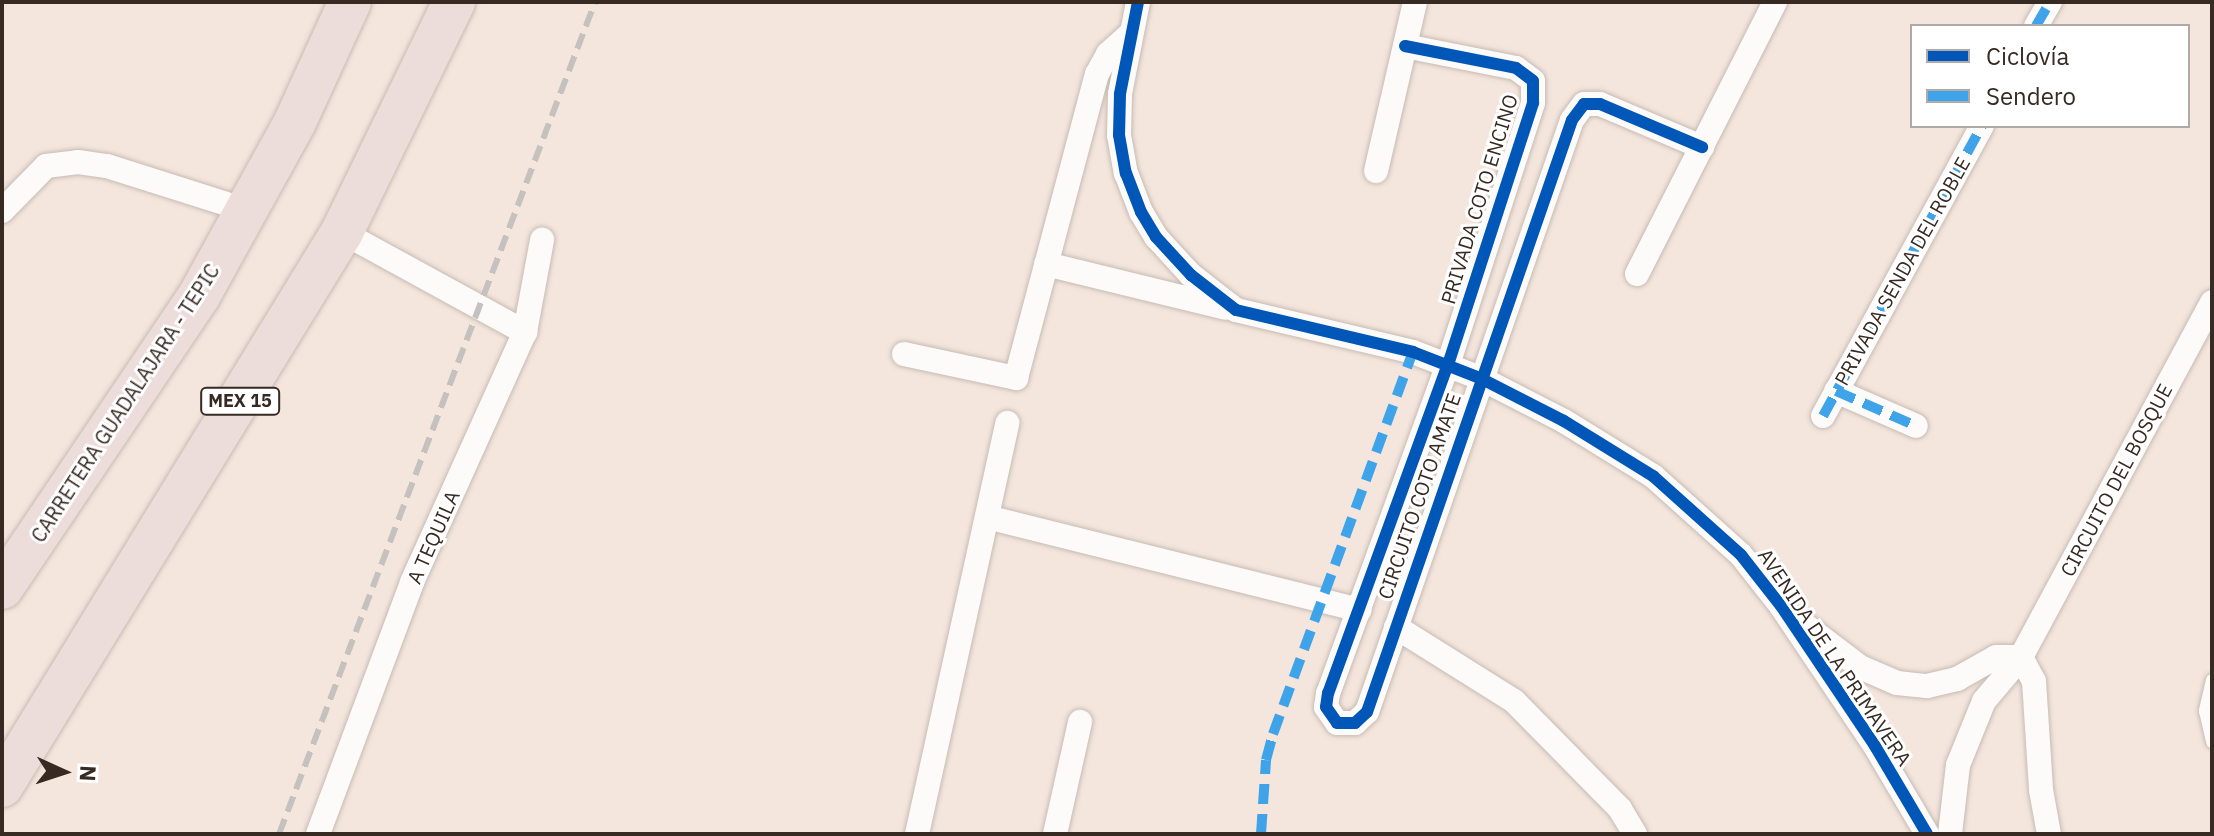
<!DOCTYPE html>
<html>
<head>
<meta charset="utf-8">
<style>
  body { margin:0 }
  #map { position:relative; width:2214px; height:836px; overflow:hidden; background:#f4e6dd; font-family:"IBM Plex Sans",sans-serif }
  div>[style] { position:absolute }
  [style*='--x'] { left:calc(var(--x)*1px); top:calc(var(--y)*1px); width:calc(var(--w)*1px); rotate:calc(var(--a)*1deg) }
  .roads { filter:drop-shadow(0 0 2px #c7bbb3) drop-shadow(0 0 2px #c7bbb3) }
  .service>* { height:12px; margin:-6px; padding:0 6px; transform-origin:6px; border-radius:6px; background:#fdfbfa }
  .minor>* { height:24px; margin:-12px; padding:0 12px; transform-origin:12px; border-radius:12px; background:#fdfbfa }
  .trunk>* { height:42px; margin:-21px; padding:0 21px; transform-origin:21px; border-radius:21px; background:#ecdcda }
  .rail>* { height:6px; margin-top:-3px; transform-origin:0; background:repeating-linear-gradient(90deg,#c4c1be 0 16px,transparent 0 24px) }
  .quiet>* { height:10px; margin-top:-5px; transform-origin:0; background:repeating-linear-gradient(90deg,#3fa3ea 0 20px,transparent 0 30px) }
  .cycleway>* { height:12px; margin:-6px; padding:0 6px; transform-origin:6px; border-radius:6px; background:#0057b8 }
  span { translate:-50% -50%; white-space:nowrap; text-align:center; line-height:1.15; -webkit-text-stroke:6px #fff; paint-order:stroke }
  .shield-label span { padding:2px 6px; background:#fff; border:2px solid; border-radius:6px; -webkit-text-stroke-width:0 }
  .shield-label { font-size:18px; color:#362a22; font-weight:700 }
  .street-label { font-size:20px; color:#362a22 }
  .frame { position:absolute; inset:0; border:4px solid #362a22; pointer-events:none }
  .legend { position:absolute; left:1910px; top:24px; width:280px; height:104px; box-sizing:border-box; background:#fff; border:2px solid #afaaa7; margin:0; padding:10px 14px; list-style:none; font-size:24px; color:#362a22 }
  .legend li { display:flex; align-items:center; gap:16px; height:40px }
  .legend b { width:40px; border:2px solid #afaaa7 }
  .north { position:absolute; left:24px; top:732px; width:80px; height:80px; -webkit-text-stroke:6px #fff; paint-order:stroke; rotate:93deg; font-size:22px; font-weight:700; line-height:32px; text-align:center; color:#362a22 }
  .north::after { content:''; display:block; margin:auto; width:28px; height:36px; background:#362a22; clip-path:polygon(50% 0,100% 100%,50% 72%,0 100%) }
</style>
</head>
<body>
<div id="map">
  <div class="roads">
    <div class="service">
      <div style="--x:2212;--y:680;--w:32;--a:103"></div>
      <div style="--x:2205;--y:711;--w:32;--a:77"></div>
    </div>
    <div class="minor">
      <div style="--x:1138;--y:2;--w:94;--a:101.1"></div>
      <div style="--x:1120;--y:94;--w:41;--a:91.4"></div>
      <div style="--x:1119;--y:135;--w:39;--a:80"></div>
      <div style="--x:1126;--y:173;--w:42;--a:69"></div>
      <div style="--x:1141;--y:212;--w:29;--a:59"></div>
      <div style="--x:1156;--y:237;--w:52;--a:47.4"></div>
      <div style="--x:1191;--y:275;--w:57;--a:37.9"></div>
      <div style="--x:1236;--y:310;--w:182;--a:13.3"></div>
      <div style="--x:1413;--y:352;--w:72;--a:21.2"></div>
      <div style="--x:1480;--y:378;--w:94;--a:27.1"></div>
      <div style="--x:1564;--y:421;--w:105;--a:31.7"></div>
      <div style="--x:1653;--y:476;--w:118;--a:41.9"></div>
      <div style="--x:1741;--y:555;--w:65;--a:51.9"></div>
      <div style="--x:1781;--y:606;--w:169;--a:56.1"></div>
      <div style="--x:1875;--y:746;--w:102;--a:59.4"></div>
      <div style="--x:2036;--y:26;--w:28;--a:-60"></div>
      <div style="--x:1405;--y:46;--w:113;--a:11.2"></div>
      <div style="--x:1516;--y:68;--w:21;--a:37"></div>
      <div style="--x:1533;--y:81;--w:22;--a:90"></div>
      <div style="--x:1533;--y:103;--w:274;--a:108"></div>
      <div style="--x:1448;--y:364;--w:350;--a:110"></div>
      <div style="--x:1328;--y:693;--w:14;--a:98"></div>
      <div style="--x:1326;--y:707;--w:19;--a:55"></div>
      <div style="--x:1337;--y:723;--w:18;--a:0"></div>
      <div style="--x:1355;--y:723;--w:16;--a:-43"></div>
      <div style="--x:1367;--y:712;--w:626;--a:-70.9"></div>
      <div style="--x:1572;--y:120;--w:20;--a:-53"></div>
      <div style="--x:1584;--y:104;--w:16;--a:0"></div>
      <div style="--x:1600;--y:104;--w:111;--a:22.9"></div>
      <div style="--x:1376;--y:171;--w:173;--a:-77"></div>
      <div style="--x:2;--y:211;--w:63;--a:-45.6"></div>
      <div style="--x:46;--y:166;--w:32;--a:-7"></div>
      <div style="--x:78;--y:162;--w:29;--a:8"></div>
      <div style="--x:107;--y:166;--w:146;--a:17.6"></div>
      <div style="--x:342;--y:232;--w:209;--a:28.7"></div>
      <div style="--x:1046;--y:264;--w:185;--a:13.7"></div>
      <div style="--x:1637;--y:274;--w:305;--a:-63.1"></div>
      <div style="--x:904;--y:354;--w:115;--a:12.1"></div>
      <div style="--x:1016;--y:378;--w:315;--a:-75.1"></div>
      <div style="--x:1097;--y:74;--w:23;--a:-61"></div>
      <div style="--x:1108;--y:54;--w:31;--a:-42"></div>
      <div style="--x:1836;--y:391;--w:87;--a:23.6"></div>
      <div style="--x:1823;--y:416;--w:331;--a:-61.3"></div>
      <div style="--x:987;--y:517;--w:384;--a:14"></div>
      <div style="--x:1797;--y:619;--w:79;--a:37.3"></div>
      <div style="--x:1860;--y:667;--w:40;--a:23.4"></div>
      <div style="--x:1897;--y:683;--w:30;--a:6"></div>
      <div style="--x:1927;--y:686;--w:31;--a:-13"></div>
      <div style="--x:1957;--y:679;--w:45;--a:-29.4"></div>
      <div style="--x:1996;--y:657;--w:25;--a:0"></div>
      <div style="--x:1396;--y:627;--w:139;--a:32.1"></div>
      <div style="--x:1514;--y:701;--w:151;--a:45.5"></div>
      <div style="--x:1620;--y:809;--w:29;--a:59"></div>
      <div style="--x:2021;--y:657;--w:27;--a:62"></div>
      <div style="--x:2034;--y:681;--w:109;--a:86.3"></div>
      <div style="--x:2041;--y:790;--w:45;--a:79.7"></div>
      <div style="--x:318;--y:834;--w:269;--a:-69.5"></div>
      <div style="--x:412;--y:582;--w:274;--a:-65.7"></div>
      <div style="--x:525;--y:332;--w:94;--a:-79.5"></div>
      <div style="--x:917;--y:834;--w:421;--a:-77.6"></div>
      <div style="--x:1055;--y:834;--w:115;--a:-77.4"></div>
      <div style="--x:1950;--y:834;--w:69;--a:-83.4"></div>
      <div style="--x:1958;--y:765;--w:69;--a:-67.9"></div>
      <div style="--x:1984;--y:701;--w:57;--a:-49.9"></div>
      <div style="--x:2021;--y:657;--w:403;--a:-61.7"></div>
    </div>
    <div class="trunk">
      <div style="--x:2;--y:588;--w:352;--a:-56"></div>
      <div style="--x:199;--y:296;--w:199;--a:-61.1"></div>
      <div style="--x:295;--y:122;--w:132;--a:-65.4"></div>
      <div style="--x:2;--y:786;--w:650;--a:-58.46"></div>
      <div style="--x:342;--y:232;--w:256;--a:-64"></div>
    </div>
  </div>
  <div class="rail">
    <div style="--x:279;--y:834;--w:890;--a:-69.2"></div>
  </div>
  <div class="quiet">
    <div style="--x:2036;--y:26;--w:28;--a:-60"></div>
    <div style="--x:1836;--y:391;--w:87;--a:23.6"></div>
    <div style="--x:1823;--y:416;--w:331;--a:-61.3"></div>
    <div style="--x:1261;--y:834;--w:74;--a:-86.1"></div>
    <div style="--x:1266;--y:760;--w:27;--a:-75"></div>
    <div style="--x:1273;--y:734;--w:407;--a:-69.9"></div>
  </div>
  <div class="cycleway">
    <div style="--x:1138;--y:2;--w:94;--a:101.1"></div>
    <div style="--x:1120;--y:94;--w:41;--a:91.4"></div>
    <div style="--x:1119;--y:135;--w:39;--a:80"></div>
    <div style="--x:1126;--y:173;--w:42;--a:69"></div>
    <div style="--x:1141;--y:212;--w:29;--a:59"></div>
    <div style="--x:1156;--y:237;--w:52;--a:47.4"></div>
    <div style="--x:1191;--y:275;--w:57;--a:37.9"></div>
    <div style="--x:1236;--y:310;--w:182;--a:13.3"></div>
    <div style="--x:1413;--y:352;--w:72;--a:21.2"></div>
    <div style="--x:1480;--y:378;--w:94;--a:27.1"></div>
    <div style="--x:1564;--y:421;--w:105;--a:31.7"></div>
    <div style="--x:1653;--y:476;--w:118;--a:41.9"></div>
    <div style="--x:1741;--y:555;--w:65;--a:51.9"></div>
    <div style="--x:1781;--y:606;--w:169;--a:56.1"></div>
    <div style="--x:1875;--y:746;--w:102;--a:59.4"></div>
    <div style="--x:1405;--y:46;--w:113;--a:11.2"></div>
    <div style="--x:1516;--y:68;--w:21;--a:37"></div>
    <div style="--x:1533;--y:81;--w:22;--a:90"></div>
    <div style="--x:1533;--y:103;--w:274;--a:108"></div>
    <div style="--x:1448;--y:364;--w:350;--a:110"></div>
    <div style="--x:1328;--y:693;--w:14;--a:98"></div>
    <div style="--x:1326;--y:707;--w:19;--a:55"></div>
    <div style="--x:1337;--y:723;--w:18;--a:0"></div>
    <div style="--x:1355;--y:723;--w:16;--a:-43"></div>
    <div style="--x:1367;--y:712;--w:626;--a:-70.9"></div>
    <div style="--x:1572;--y:120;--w:20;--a:-53"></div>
    <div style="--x:1584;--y:104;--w:16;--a:0"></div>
    <div style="--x:1600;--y:104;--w:111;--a:22.9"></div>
  </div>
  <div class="shield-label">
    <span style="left:240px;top:401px">MEX 15</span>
  </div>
  <div class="street-label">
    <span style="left:1479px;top:199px;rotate:-73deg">PRIVADA COTO ENCINO</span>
    <span style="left:1902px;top:271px;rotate:-61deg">PRIVADA SENDA DEL ROBLE</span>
    <span style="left:125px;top:403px;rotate:-57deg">CARRETERA GUADALAJARA - TEPIC</span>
    <span style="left:2116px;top:480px;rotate:-62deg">CIRCUITO DEL BOSQUE</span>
    <span style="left:1419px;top:496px;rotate:-71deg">CIRCUITO COTO AMATE</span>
    <span style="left:433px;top:537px;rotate:-66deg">A TEQUILA</span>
    <span style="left:1835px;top:657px;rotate:56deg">AVENIDA DE LA PRIMAVERA</span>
  </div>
  <div class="frame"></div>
  <ul class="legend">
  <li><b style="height:10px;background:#0057b8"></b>Ciclovía</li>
  <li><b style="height:10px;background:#3fa3ea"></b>Sendero</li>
  </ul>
  <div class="north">N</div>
</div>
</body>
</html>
